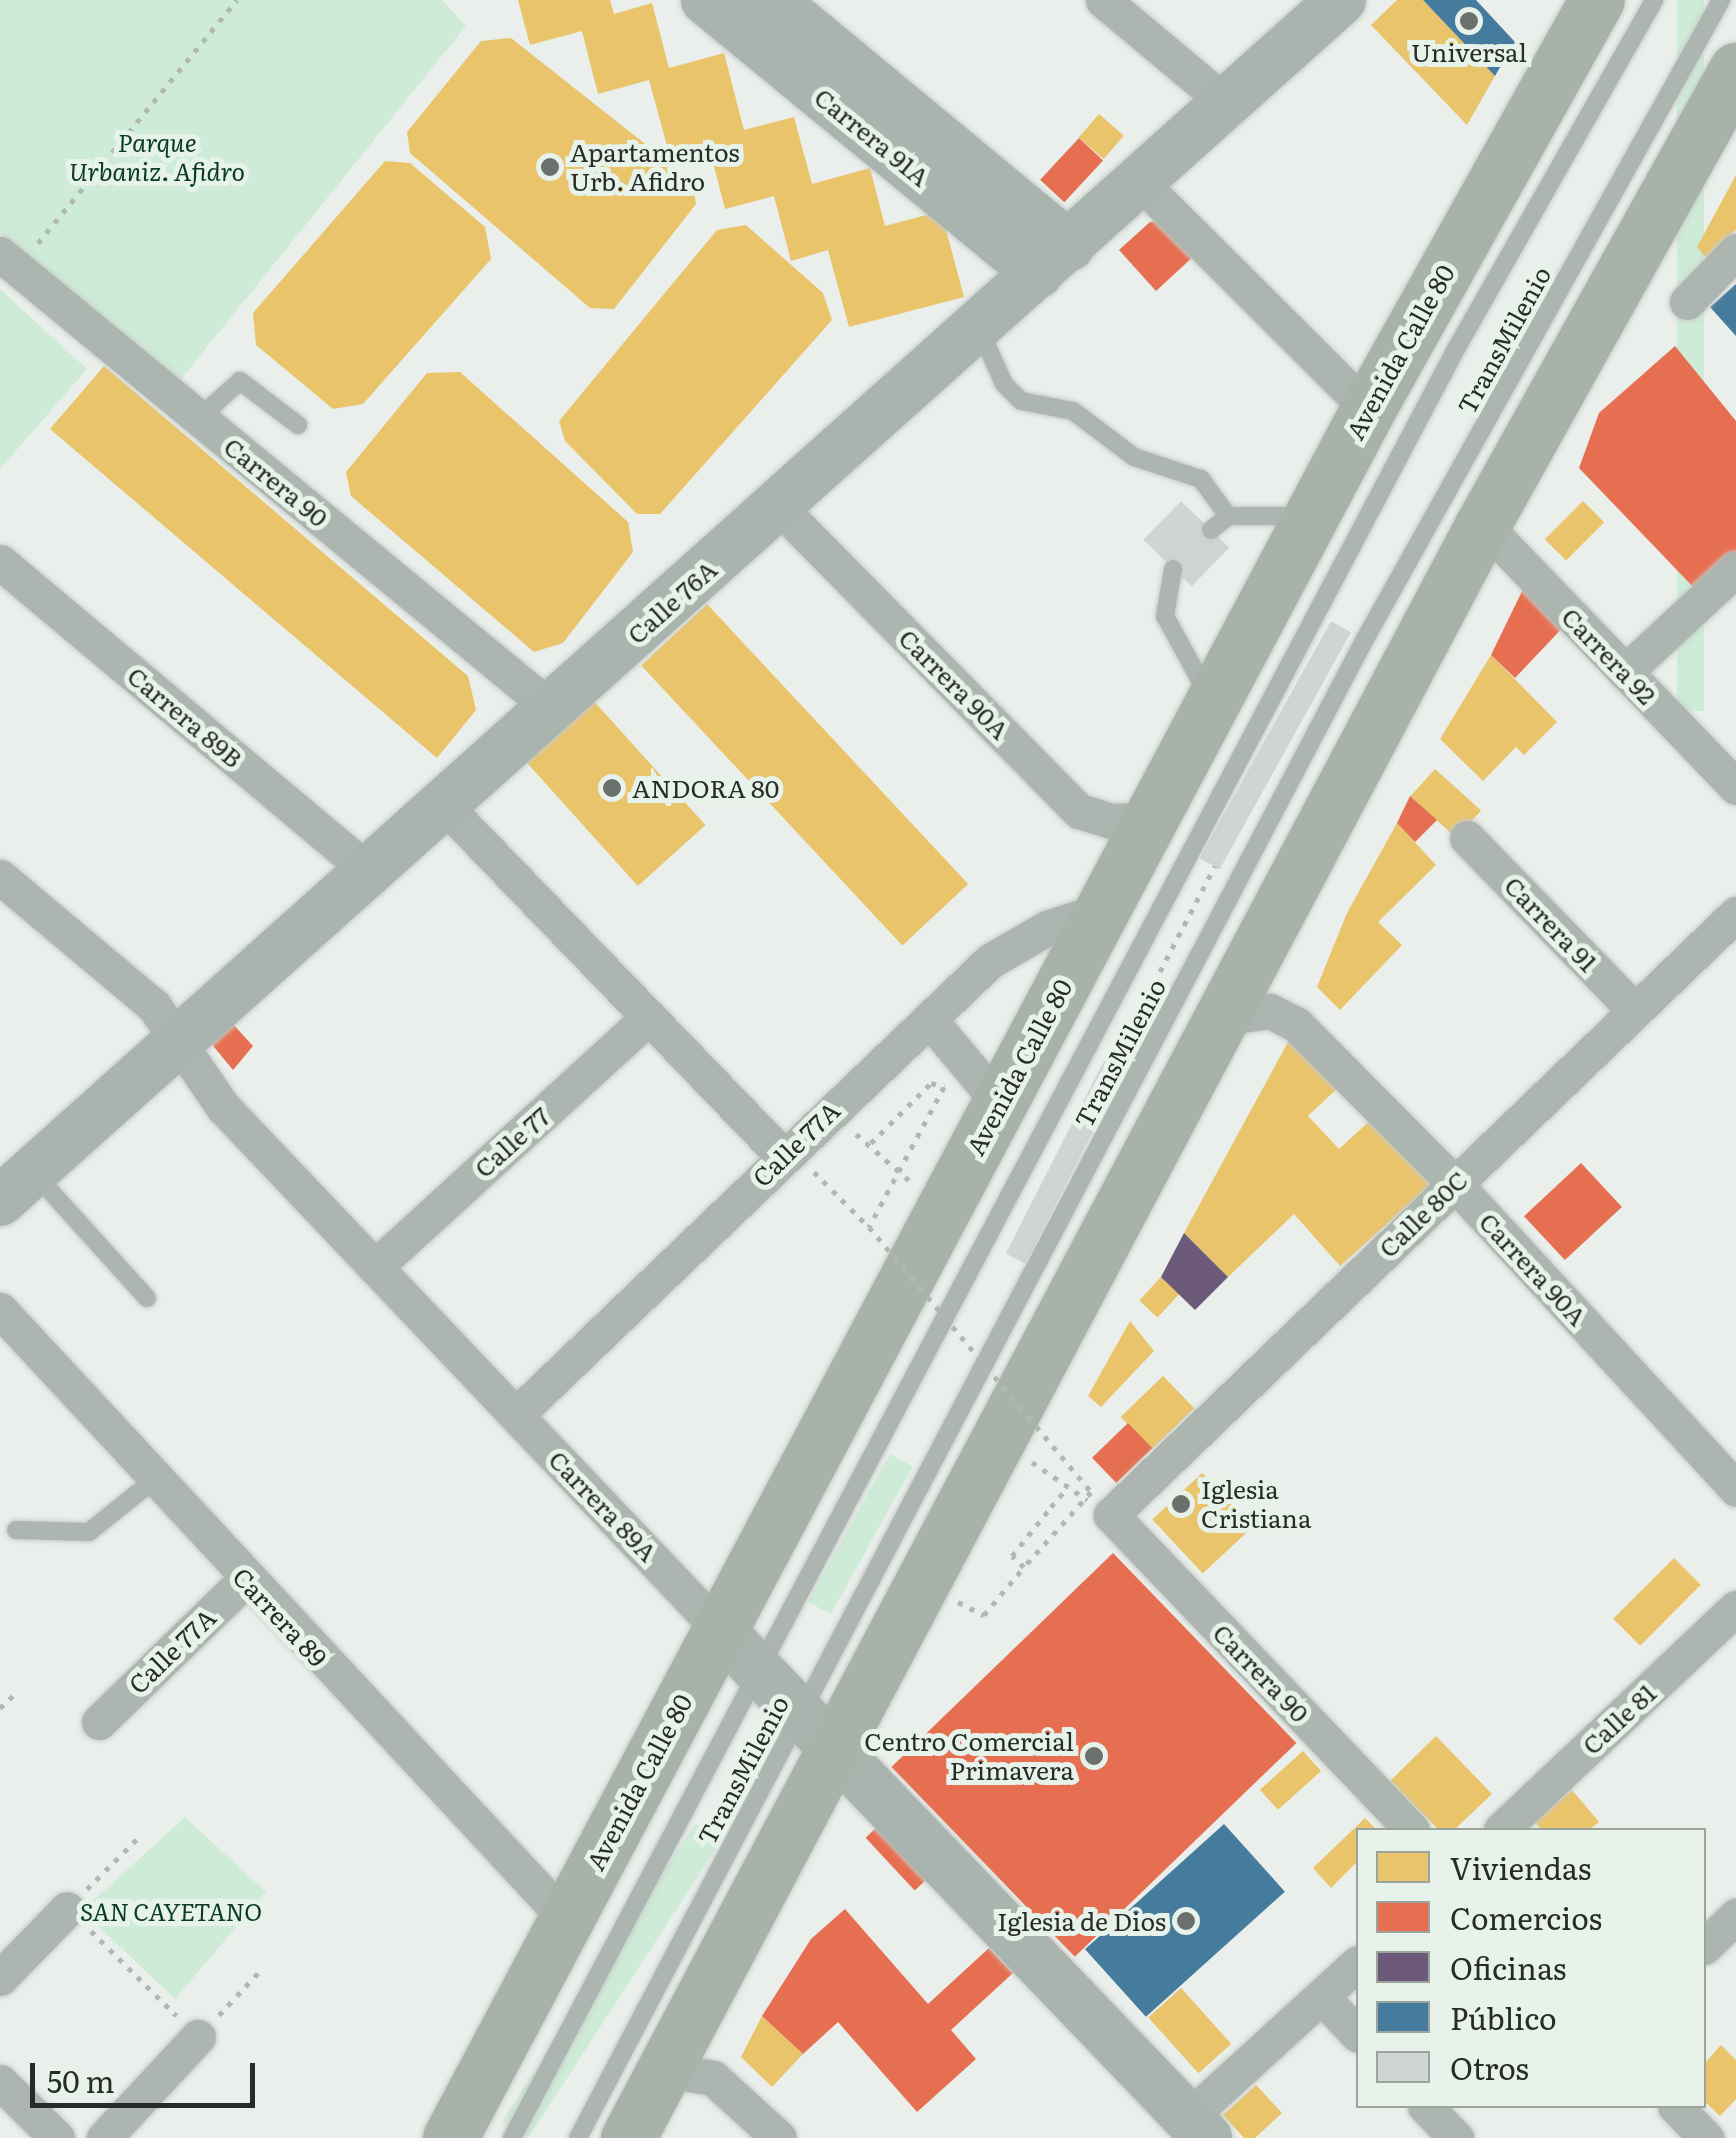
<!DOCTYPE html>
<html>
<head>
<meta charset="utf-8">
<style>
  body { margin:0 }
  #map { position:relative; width:1736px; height:2138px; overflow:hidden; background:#eaefeb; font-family:Literata,serif }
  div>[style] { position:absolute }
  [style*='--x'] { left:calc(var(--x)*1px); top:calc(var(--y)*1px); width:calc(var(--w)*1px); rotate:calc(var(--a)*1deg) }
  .green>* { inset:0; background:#ceebd7; transform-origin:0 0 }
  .homes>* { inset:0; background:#e9c46a; transform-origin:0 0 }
  .shops>* { inset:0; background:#e76f51; transform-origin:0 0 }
  .offices>* { inset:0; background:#6d597a }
  .public>* { inset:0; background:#457b9d; transform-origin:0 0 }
  .building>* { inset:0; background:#d1d4d4; transform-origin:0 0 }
  .path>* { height:5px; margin-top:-2.5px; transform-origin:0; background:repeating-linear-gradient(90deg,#b1b8b3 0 5px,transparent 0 13px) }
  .roads { filter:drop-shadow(0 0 2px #c8cbc9) drop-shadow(0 0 2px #c8cbc9) }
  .lane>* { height:18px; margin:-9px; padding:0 9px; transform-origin:9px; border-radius:9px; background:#adb5b0 }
  .street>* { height:35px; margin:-17.5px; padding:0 17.5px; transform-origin:17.5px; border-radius:17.5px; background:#adb5b0 }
  .secondary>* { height:50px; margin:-25px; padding:0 25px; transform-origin:25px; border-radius:25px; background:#aab4ae }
  .highway>* { height:55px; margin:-27.5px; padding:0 27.5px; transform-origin:27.5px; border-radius:27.5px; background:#a7b3aa }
  .path-bridge>* { height:5px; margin-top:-2.5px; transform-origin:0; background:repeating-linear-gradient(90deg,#b1b8b3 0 5px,transparent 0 13px) }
  .dots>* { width:28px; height:28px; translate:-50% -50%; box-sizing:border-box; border:5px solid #e7f2ea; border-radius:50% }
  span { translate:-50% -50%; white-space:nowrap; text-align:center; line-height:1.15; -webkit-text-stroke:10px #e7f2ea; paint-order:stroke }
  .poi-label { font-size:25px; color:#282c29 }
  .left { translate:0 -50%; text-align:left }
  .right { translate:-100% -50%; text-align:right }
  .street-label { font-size:25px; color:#282c29 }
  .park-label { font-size:25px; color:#093c21; font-style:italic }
  .legend { position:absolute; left:1356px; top:1828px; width:350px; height:280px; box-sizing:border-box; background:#e7f2ea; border:2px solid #9ba39d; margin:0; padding:12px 18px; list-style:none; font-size:30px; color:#282c29 }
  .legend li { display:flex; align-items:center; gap:20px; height:50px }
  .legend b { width:50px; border:2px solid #9ba39d }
  .scale { position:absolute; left:30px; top:2063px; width:225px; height:45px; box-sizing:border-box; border:5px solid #282c29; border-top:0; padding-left:12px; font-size:30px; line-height:35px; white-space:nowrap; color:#282c29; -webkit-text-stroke:8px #e7f2ea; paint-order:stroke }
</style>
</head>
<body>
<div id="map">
  <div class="green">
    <div style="clip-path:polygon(0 0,442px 0,466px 26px,178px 383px,0 234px)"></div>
    <div style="left:1677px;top:0;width:27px;height:711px"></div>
    <div style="clip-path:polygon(0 289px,87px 369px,0 469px)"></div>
    <div style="left:890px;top:1454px;width:26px;height:169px;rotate:29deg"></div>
    <div style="clip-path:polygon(185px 1817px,266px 1892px,175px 1999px,82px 1911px)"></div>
    <div style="left:695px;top:1824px;width:31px;height:354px;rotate:33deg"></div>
  </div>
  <div class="homes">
    <div style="clip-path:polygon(518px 0,610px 0,614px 14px,652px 3px,669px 68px,724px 53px,744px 130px,794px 117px,812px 184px,870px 168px,885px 226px,941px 211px,964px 297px,849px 327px,828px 250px,791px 261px,774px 196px,725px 209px,708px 143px,669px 153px,649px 80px,598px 94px,582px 31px,530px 45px)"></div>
    <div style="clip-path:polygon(1397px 0,1423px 0,1495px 76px,1467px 125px,1371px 25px)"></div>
    <div style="clip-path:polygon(511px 38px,692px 181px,696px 204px,614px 309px,590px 308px,410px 153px,407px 132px,481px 41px)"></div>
    <div style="left:1099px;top:114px;width:33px;height:31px;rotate:41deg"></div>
    <div style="clip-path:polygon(385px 161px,410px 163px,485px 227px,491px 259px,363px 404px,333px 409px,256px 345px,253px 313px)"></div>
    <div style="clip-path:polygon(1736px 175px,1736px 230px,1706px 258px,1697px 247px)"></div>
    <div style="clip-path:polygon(746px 225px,823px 293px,832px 320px,660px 514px,637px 514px,565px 441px,559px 421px,717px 230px)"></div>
    <div style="clip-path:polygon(104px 366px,468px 676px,476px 710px,437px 758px,50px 429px)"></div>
    <div style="clip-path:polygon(460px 372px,628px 522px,633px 552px,563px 643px,534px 652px,351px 496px,346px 472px,427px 373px)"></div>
    <div style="left:1583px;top:501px;width:30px;height:54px;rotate:45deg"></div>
    <div style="left:707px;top:604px;width:383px;height:90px;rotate:47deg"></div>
    <div style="clip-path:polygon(1491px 655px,1557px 722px,1524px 755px,1516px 747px,1483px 781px,1440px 739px)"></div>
    <div style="left:583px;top:689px;width:183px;height:91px;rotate:48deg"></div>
    <div style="left:1435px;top:769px;width:62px;height:37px;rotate:42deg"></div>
    <div style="clip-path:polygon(1397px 823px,1436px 865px,1378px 922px,1402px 945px,1340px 1010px,1317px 987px,1347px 913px)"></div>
    <div style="clip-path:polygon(1294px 1031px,1342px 1084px,1308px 1116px,1339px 1149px,1376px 1115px,1435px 1181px,1340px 1266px,1294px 1214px,1228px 1277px,1184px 1233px)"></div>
    <div style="left:1161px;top:1277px;width:25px;height:32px;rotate:43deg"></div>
    <div style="clip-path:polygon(1130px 1321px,1154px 1351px,1101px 1407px,1088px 1396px)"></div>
    <div style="left:1163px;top:1376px;width:45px;height:59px;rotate:46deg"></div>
    <div style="left:1202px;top:1473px;width:74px;height:68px;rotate:47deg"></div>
    <div style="left:1674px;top:1558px;width:38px;height:86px;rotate:45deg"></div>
    <div style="clip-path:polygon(1436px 1736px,1492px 1794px,1454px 1830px,1439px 1830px,1390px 1781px)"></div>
    <div style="left:1303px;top:1751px;width:27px;height:58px;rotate:48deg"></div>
    <div style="clip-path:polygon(1572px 1790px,1599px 1822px,1589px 1830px,1542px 1830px,1534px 1822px)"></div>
    <div style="clip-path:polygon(1365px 1818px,1377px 1830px,1358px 1830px,1358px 1861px,1331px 1888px,1313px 1868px)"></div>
    <div style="left:1181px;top:1988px;width:75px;height:44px;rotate:48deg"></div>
    <div style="clip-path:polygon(762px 2016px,803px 2054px,772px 2087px,741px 2057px)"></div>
    <div style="clip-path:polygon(1721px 2045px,1736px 2060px,1736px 2099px,1720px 2116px,1704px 2101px,1704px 2064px)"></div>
    <div style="clip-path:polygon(1256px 2085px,1282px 2113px,1255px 2138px,1244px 2138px,1223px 2115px)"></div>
  </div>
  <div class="shops">
    <div style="left:1079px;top:138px;width:33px;height:57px;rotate:43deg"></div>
    <div style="clip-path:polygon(1165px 220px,1195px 255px,1156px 291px,1119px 250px,1150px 222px)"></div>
    <div style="clip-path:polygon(1675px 346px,1736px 421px,1736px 552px,1697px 591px,1579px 468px,1599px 413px)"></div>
    <div style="clip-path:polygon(1527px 581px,1569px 621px,1515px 678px,1491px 655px)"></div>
    <div style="clip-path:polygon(1410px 796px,1437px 820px,1415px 842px,1397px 823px)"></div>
    <div style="clip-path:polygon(221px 1011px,253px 1046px,233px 1070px,200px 1030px)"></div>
    <div style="left:1581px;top:1163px;width:60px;height:78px;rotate:47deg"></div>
    <div style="left:1128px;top:1423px;width:35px;height:50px;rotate:46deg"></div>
    <div style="left:1113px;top:1553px;width:264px;height:308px;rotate:46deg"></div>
    <div style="left:889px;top:1816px;width:72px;height:32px;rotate:47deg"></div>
    <div style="clip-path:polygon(845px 1909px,928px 2004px,989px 1948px,1013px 1973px,951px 2030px,976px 2059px,917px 2112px,838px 2022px,803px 2054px,762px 2016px,811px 1939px)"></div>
  </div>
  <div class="offices">
    <div style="clip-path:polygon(1184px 1233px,1228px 1277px,1195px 1310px,1161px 1277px)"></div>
  </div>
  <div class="public">
    <div style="clip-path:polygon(1423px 0,1476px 0,1515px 42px,1495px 76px)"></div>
    <div style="clip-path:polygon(1736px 284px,1736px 336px,1710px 307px)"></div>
    <div style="left:1224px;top:1824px;width:91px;height:187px;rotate:48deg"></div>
  </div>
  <div class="building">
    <div style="left:1181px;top:501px;width:67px;height:54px;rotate:44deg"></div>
    <div style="left:1331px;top:621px;width:23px;height:271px;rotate:29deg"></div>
    <div style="left:1112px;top:1045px;width:22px;height:234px;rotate:27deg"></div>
  </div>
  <div class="path">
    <div style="--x:38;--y:243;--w:314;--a:-50.7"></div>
    <div style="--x:1142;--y:1006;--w:158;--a:-62.5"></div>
    <div style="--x:856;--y:1134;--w:74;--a:41.2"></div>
    <div style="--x:814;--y:1172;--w:78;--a:45"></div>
    <div style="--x:1032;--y:1462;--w:67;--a:34.6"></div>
    <div style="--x:1051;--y:1507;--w:26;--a:-50"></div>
    <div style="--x:958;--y:1602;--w:29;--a:27"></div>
    <div style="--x:984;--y:1615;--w:62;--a:-50.2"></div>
    <div style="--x:0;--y:1708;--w:26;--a:-43"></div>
    <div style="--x:87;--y:1889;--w:71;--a:-45"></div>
    <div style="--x:91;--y:1931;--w:120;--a:44.7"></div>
    <div style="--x:219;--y:2015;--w:62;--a:-47"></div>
  </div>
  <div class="roads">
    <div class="lane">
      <div style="--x:979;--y:328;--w:61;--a:65.9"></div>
      <div style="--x:1004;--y:384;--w:24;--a:45"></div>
      <div style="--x:1021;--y:401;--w:53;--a:10.9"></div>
      <div style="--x:1073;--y:411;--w:76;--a:37"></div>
      <div style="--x:1134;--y:457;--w:71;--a:18.2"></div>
      <div style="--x:1201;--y:479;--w:46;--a:53.9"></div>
      <div style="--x:199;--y:418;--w:55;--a:-42.1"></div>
      <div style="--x:240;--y:381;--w:73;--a:37.2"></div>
      <div style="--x:1211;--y:530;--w:22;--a:-39"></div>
      <div style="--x:1228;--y:516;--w:72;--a:0"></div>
      <div style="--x:1173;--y:569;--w:48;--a:99.7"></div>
      <div style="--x:1165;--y:616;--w:85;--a:61.3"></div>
      <div style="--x:33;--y:1172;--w:170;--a:47.9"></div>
      <div style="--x:16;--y:1530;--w:73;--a:1.6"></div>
      <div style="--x:89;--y:1532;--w:83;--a:-38.7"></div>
      <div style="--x:512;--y:2138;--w:2023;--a:-62.18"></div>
      <div style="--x:1456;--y:349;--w:401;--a:-60.4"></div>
      <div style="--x:578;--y:2138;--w:1691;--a:-62.3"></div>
      <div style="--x:1364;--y:641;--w:734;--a:-60.88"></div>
    </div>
    <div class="street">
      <div style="--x:1103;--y:0;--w:160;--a:39.9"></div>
      <div style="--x:1139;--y:181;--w:323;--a:44.9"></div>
      <div style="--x:0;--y:254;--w:715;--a:39.5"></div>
      <div style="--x:1687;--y:302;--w:71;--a:-46.1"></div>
      <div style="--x:779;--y:507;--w:427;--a:45.4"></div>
      <div style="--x:1079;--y:811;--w:34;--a:17"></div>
      <div style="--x:1111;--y:821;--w:38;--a:-2"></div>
      <div style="--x:1483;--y:524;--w:365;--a:46.1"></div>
      <div style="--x:0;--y:562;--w:483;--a:40"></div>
      <div style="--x:1625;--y:672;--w:151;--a:-42.9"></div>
      <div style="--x:444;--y:805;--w:488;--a:46"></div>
      <div style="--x:1467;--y:838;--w:241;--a:45.8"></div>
      <div style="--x:0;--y:877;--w:201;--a:40"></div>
      <div style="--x:154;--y:1006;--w:122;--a:55.7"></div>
      <div style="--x:223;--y:1107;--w:721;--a:46.46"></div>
      <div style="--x:1221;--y:1018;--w:49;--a:-8.1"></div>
      <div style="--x:1270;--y:1011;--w:30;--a:27"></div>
      <div style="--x:1297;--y:1025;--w:224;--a:45.2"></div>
      <div style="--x:1455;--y:1184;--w:415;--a:47.3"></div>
      <div style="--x:929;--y:1019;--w:111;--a:50.1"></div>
      <div style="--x:375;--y:1267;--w:371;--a:-42.4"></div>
      <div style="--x:0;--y:1310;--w:831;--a:47.1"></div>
      <div style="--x:516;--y:1415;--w:656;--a:-43.77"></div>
      <div style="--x:990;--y:961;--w:66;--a:-30.1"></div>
      <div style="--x:1047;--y:928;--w:58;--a:-18.1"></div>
      <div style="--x:99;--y:1722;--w:204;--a:-44.2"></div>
      <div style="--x:1412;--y:1830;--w:436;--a:-133.7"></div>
      <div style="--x:1111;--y:1515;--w:867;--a:-43.88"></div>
      <div style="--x:1501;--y:1830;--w:323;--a:-43.4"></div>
      <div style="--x:1704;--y:1947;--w:45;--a:-44.1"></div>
      <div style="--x:0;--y:1978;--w:96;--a:-45.8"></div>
      <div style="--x:1322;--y:1997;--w:52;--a:46.5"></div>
      <div style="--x:665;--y:2070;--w:49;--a:9.5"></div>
      <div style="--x:713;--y:2078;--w:89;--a:42.3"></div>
      <div style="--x:0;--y:2082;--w:80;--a:44.5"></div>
      <div style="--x:1425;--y:2106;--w:45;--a:45.9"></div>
      <div style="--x:1675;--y:2106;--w:45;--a:45.9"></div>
      <div style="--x:1188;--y:2118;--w:230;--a:-42.4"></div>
      <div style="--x:104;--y:2138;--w:138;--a:-47.1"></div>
    </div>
    <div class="secondary">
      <div style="--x:706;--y:0;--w:430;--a:39.4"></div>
      <div style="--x:772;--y:0;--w:386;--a:39.6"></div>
      <div style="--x:0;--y:1201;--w:1800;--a:-41.85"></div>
      <div style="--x:720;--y:1630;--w:704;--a:46.21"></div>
    </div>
    <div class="highway">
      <div style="--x:450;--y:2138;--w:1958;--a:-62.03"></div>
      <div style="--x:1368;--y:409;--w:469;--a:-60.8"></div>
      <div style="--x:628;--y:2138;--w:1826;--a:-62.09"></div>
      <div style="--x:1483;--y:524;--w:520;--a:-60.87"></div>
    </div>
  </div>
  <div class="path-bridge">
    <div style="--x:871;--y:1143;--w:85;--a:-45"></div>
    <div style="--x:931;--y:1083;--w:14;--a:17"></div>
    <div style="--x:944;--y:1087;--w:159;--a:118.2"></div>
    <div style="--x:869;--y:1227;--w:346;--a:50"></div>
    <div style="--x:1091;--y:1492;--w:101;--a:131.8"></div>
    <div style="--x:1024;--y:1567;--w:16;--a:-137"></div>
    <div style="--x:1012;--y:1556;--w:63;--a:-51.5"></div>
  </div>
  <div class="dots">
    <div style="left:1469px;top:21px;background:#6c706d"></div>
    <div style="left:550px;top:167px;background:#6c706d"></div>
    <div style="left:612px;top:788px;background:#6c706d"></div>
    <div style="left:1181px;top:1504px;background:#6c706d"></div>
    <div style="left:1094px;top:1756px;background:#6c706d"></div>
    <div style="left:1186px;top:1921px;background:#6c706d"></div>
  </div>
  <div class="poi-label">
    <span style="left:1469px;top:52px">Universal</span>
    <span class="left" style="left:570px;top:167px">Apartamentos<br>Urb. Afidro</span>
    <span class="left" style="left:632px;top:788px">ANDORA 80</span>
    <span class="left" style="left:1201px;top:1504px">Iglesia<br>Cristiana</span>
    <span class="right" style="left:1074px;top:1756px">Centro Comercial<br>Primavera</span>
    <span class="right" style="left:1166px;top:1921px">Iglesia de Dios</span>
  </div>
  <div class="street-label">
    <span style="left:872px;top:137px;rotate:39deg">Carrera 91A</span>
    <span style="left:1504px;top:340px;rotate:-61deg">TransMilenio</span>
    <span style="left:1400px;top:352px;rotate:-61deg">Avenida Calle 80</span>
    <span style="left:276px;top:482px;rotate:39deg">Carrera 90</span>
    <span style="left:672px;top:602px;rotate:-42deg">Calle 76A</span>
    <span style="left:1609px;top:656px;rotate:46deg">Carrera 92</span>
    <span style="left:954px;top:684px;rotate:45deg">Carrera 90A</span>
    <span style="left:185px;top:717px;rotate:40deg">Carrera 89B</span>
    <span style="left:1551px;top:924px;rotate:46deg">Carrera 91</span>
    <span style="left:1120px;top:1053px;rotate:-62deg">TransMilenio</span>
    <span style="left:1019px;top:1067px;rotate:-62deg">Avenida Calle 80</span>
    <span style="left:512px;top:1142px;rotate:-42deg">Calle 77</span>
    <span style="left:796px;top:1144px;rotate:-44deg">Calle 77A</span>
    <span style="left:1423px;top:1214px;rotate:-44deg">Calle 80C</span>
    <span style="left:1533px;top:1269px;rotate:47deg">Carrera 90A</span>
    <span style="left:603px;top:1506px;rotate:46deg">Carrera 89A</span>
    <span style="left:280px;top:1617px;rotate:47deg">Carrera 89</span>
    <span style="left:172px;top:1651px;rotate:-44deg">Calle 77A</span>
    <span style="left:1261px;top:1673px;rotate:46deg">Carrera 90</span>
    <span style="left:1619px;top:1719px;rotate:-43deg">Calle 81</span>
    <span style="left:743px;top:1770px;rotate:-62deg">TransMilenio</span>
    <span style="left:639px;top:1782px;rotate:-62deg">Avenida Calle 80</span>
  </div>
  <div class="park-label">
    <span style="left:157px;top:157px">Parque<br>Urbaniz. Afidro</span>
    <span style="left:171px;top:1911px">SAN CAYETANO</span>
  </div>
  <ul class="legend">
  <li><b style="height:28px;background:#e9c46a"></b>Viviendas</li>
  <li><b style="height:28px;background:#e76f51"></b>Comercios</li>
  <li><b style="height:28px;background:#6d597a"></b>Oficinas</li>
  <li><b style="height:28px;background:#457b9d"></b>Público</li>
  <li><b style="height:28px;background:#d1d4d4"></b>Otros</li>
  </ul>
  <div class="scale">50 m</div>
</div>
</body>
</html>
